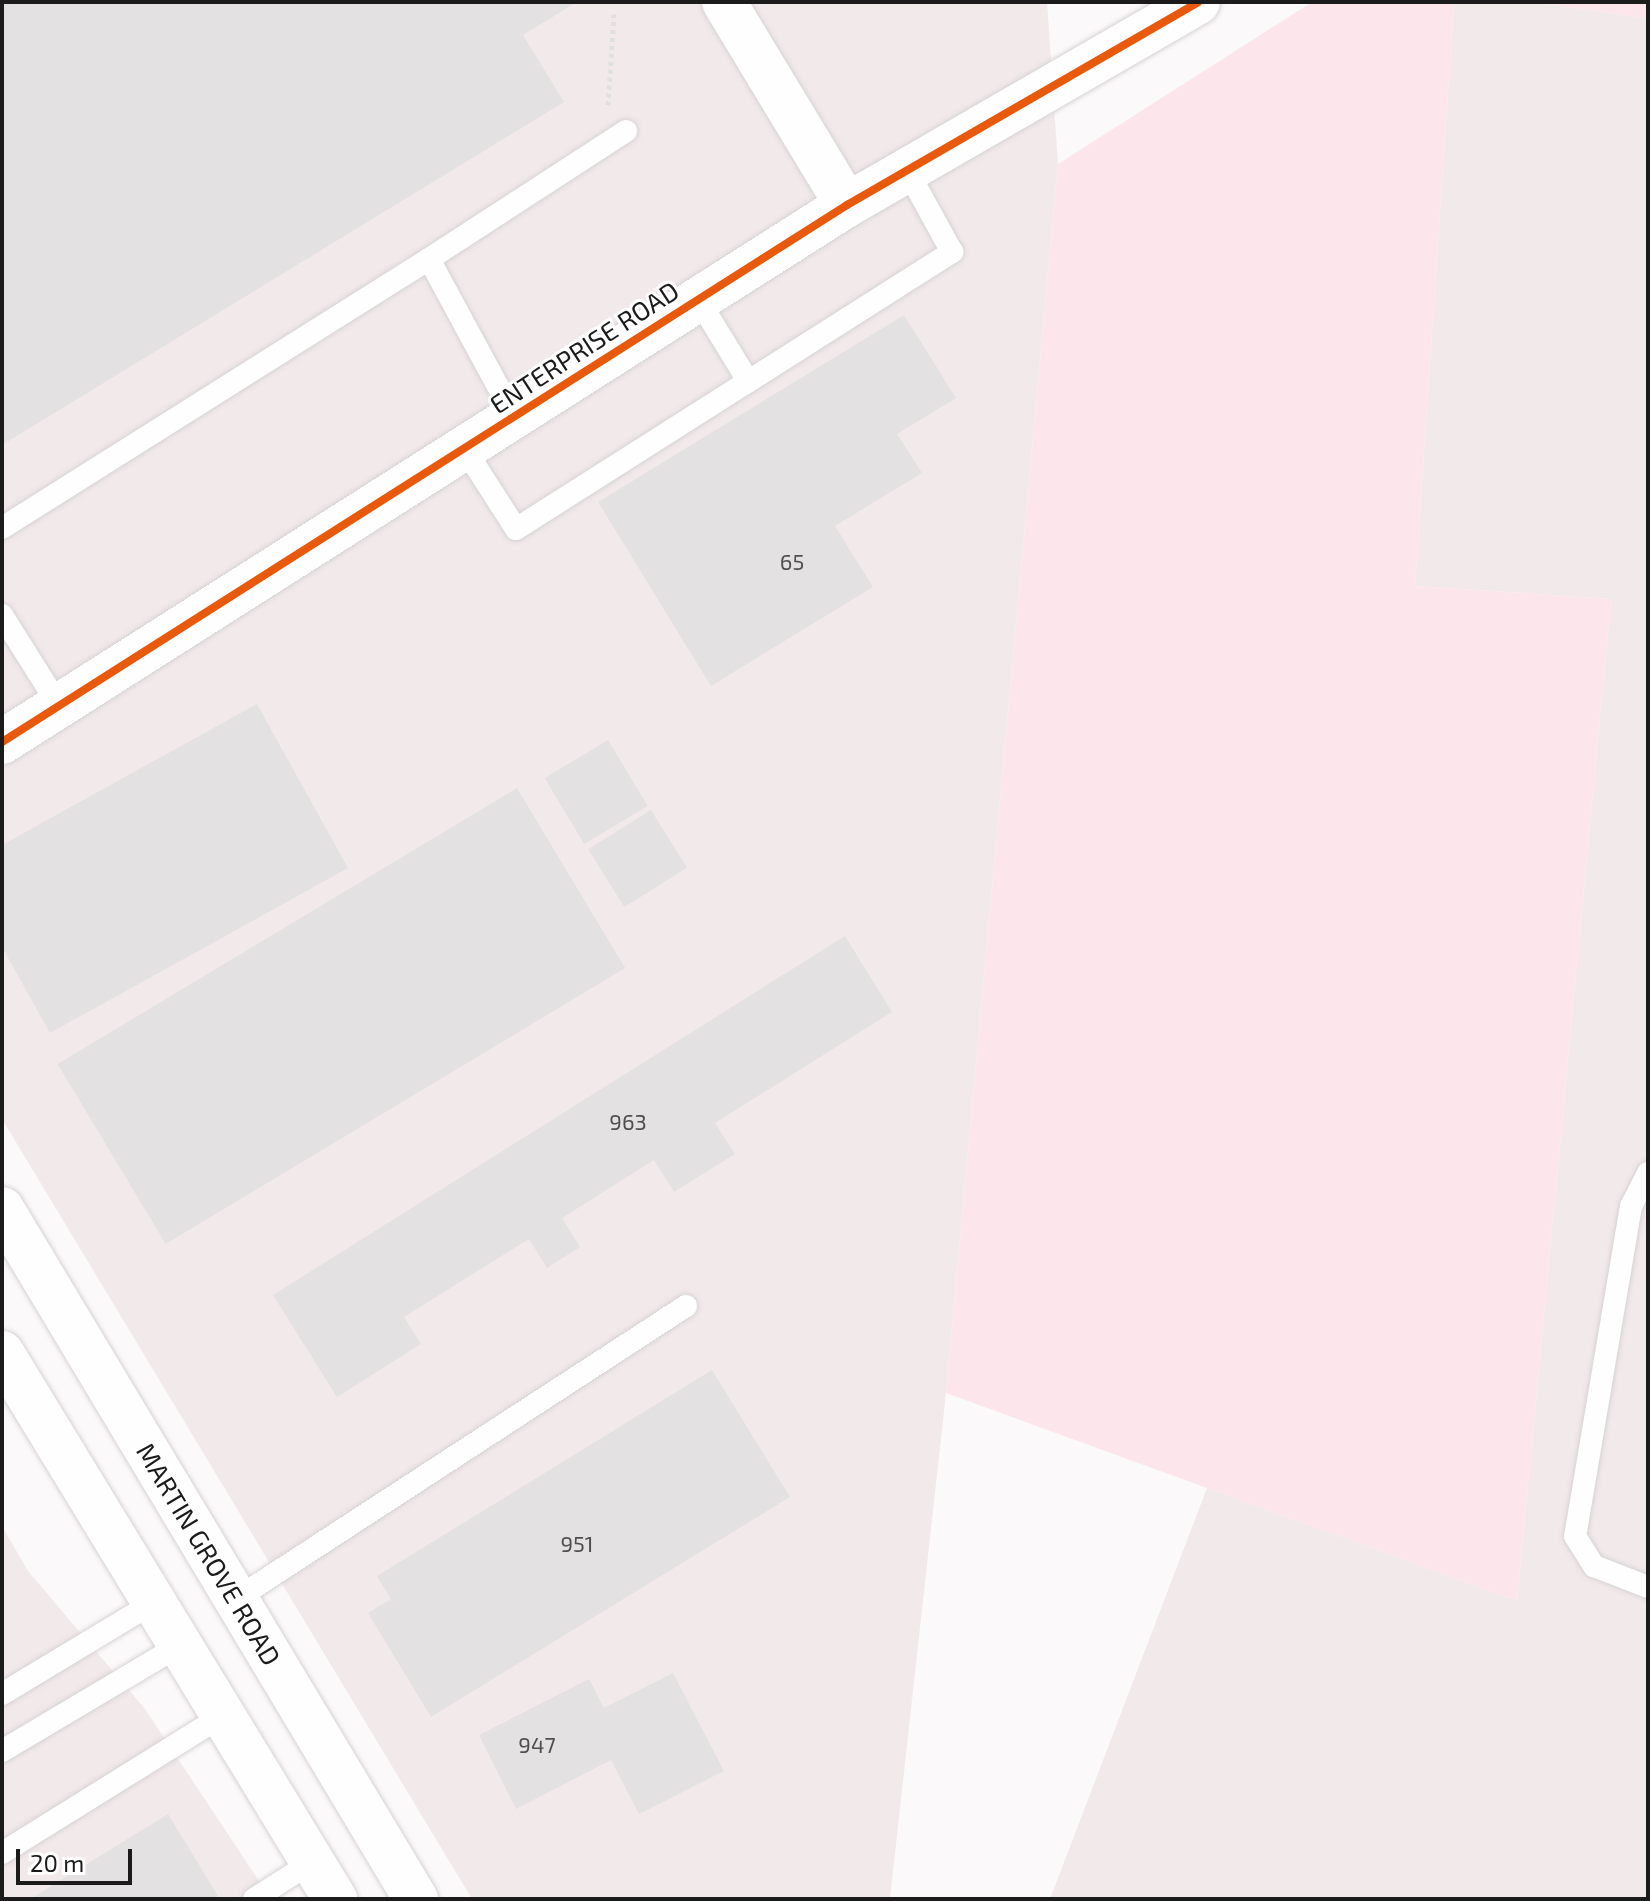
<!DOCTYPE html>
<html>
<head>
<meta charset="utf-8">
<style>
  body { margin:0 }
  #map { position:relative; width:1650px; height:1901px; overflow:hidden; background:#fcf9fa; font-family:"Exo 2",sans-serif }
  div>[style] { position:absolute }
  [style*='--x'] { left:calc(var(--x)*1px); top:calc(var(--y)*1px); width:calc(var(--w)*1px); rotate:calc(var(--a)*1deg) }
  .built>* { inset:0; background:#f2e9eb }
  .green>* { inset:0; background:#fce6eb }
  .building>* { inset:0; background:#e4e1e2; transform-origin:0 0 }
  .path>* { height:5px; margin-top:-2.5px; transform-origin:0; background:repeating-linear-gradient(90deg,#e1e0e0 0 4px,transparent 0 8px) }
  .roads { filter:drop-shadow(0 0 2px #d6d3d4) drop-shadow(0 0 2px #d6d3d4) }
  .service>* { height:22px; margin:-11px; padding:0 11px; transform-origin:11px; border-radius:11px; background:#fffefe }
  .minor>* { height:44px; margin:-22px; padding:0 22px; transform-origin:22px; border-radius:22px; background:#fffefe }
  .secondary>* { height:44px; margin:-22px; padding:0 22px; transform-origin:22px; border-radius:22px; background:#fffefe }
  .cycleway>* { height:8px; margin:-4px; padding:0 4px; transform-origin:4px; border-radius:4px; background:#e8590c }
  span { translate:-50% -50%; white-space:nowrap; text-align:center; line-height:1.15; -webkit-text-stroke:6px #fff; paint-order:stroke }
  .number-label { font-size:22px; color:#504e4f }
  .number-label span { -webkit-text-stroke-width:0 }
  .street-label { font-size:26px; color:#1c1b1b }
  .frame { position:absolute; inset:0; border:4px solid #1c1b1b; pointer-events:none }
  .scale { position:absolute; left:16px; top:1849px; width:116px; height:36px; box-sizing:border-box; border:4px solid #1c1b1b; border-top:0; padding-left:10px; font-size:24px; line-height:28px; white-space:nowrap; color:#1c1b1b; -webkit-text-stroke:6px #fff; paint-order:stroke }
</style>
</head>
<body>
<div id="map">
  <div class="built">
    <div style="clip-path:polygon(2px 2px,1047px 2px,1058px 164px,946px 1393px,890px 1899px,472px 1899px,2px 1119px)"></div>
    <div style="clip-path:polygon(1454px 2px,1532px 2px,1648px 19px,1648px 1899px,1050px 1899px,1207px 1488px,1517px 1601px,1611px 599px,1415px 586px)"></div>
    <div style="clip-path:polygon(2px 1526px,28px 1571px,145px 1709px,271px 1899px,2px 1899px)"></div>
  </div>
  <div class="green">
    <div style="clip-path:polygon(1312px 2px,1454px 2px,1415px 586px,1611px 599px,1517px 1601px,946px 1393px,1058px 164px)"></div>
    <div style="clip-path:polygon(1532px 2px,1648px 2px,1648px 19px)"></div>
  </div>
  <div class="building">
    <div style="clip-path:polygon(2px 2px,577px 2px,523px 35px,564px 102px,2px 445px)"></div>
    <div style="clip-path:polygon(904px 315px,956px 398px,897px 434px,922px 473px,835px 526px,873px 587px,711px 686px,598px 502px)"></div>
    <div style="clip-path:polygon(257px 704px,348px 868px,50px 1033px,2px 947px,2px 845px)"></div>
    <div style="left:608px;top:740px;width:77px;height:74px;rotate:59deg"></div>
    <div style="left:517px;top:788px;width:210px;height:536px;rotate:59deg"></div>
    <div style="left:651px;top:810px;width:68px;height:74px;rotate:58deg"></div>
    <div style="clip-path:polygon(845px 936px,892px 1012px,715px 1123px,735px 1154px,674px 1192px,654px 1160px,562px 1218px,580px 1247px,547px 1268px,529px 1239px,404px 1317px,421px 1344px,337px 1397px,273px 1295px)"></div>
    <div style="clip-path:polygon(712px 1370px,790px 1497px,431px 1717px,368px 1613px,391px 1599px,377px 1576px)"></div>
    <div style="clip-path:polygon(673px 1673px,724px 1771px,639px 1814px,611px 1760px,516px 1809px,479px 1735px,589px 1679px,604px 1708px)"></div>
    <div style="clip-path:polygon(168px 1814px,218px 1896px,213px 1899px,30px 1899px)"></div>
  </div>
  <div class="path">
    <div style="--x:608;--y:105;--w:91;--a:-86.2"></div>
  </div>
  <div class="roads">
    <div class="service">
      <div style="--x:429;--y:259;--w:235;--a:-33"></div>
      <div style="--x:698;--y:299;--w:96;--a:58.6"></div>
      <div style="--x:464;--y:448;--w:96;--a:57.3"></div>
      <div style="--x:516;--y:529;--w:517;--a:-32.43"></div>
      <div style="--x:952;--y:252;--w:94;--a:-118.8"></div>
      <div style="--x:2;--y:528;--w:505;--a:-32.21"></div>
      <div style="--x:429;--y:259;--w:179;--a:61.6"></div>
      <div style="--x:2;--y:615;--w:107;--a:57.9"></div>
      <div style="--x:1648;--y:1173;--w:37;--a:117"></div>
      <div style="--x:1631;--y:1206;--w:335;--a:99.6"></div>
      <div style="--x:1575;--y:1536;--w:36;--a:58"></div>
      <div style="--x:1594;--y:1566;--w:58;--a:21.3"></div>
      <div style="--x:236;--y:1599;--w:537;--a:-33.07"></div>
      <div style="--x:2;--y:1694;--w:176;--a:-31.1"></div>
      <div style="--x:2;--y:1751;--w:206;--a:-30.7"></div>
      <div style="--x:2;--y:1853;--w:259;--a:-31.9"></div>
      <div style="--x:254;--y:1899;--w:69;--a:-32.5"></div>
    </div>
    <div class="minor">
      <div style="--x:724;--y:2;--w:237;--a:58.8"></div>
      <div style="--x:2;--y:742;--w:1001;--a:-32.44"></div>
      <div style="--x:847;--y:205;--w:405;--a:-30"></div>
    </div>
    <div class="secondary">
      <div style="--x:2;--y:1209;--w:805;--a:59.04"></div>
      <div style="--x:2;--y:1353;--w:640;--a:58.62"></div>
    </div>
  </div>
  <div class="cycleway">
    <div style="--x:2;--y:742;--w:1001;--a:-32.44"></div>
    <div style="--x:847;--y:205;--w:405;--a:-30"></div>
  </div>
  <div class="number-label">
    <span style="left:792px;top:562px">65</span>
    <span style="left:628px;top:1122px">963</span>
    <span style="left:577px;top:1544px">951</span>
    <span style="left:537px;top:1745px">947</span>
  </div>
  <div class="street-label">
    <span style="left:584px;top:347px;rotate:-33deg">ENTERPRISE ROAD</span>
    <span style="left:209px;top:1554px;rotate:59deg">MARTIN GROVE ROAD</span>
  </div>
  <div class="frame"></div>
  <div class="scale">20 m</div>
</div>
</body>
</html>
